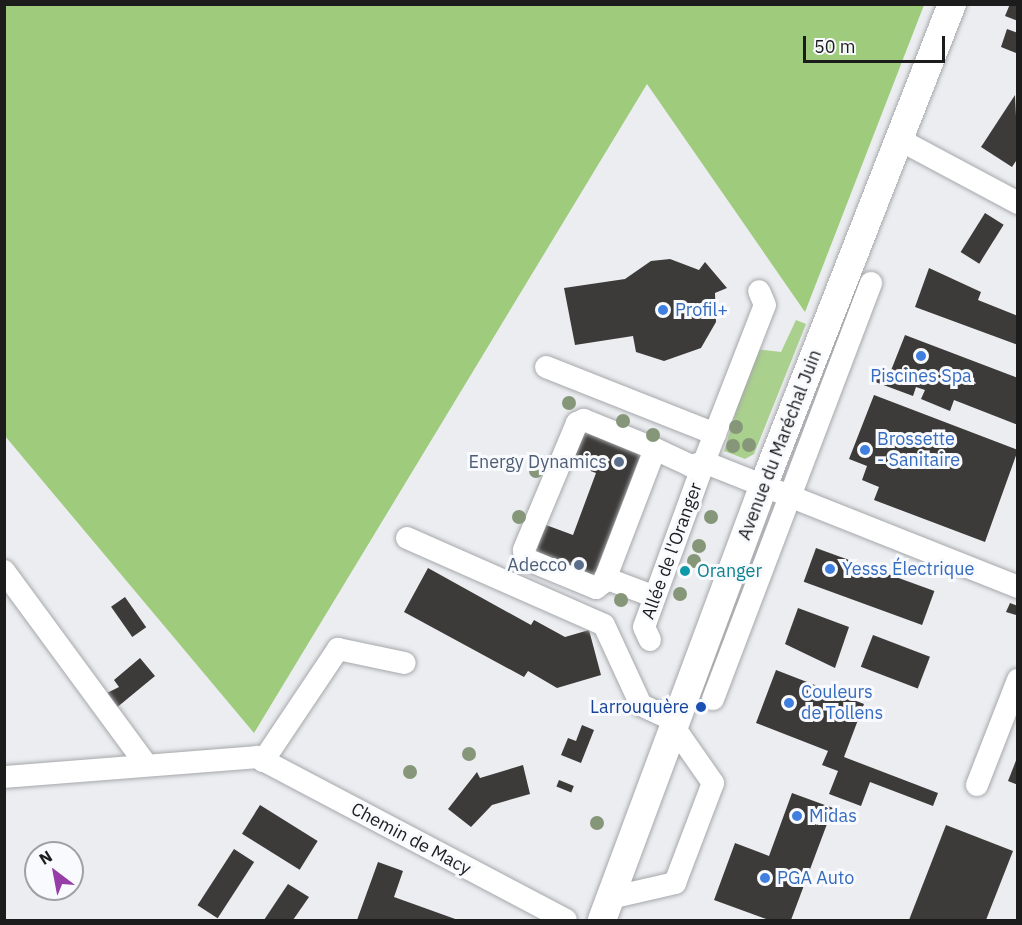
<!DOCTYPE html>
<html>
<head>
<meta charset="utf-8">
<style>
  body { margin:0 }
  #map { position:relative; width:1022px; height:925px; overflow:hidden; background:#ebedf0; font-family:"IBM Plex Sans",sans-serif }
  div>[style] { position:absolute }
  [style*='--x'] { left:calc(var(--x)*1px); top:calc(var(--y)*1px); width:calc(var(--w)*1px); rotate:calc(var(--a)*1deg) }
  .green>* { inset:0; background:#aad08d }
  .forest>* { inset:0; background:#9fcb7c }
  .building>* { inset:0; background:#3d3b39; transform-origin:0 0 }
  .roads { filter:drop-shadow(0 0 2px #a6a8ab) drop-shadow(0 0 2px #a6a8ab) }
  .minor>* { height:22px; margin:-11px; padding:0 11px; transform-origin:11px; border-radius:11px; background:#fff }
  .major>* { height:28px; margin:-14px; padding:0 14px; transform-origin:14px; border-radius:14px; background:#fff }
  .trees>* { width:14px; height:14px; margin:-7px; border-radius:50%; background:#869679 }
  .dots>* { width:16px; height:16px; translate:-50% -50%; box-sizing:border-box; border:3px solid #f9fafd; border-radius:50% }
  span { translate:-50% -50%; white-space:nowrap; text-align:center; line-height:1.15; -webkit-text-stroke:6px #f9fafd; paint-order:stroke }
  .shop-label { font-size:18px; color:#366cbe }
  .left { translate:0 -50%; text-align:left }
  .street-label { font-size:18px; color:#1c1c1d }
  .service-label { font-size:18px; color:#4e5e75 }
  .right { translate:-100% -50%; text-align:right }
  .culture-label { font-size:18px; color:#0d838f }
  .transit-label { font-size:18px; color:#164399 }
  .frame { position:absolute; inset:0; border:6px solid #1c1c1d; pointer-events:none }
  .north { position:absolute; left:24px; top:841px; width:60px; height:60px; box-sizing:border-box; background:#f9fafd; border:2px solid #a1a1a3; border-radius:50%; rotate:328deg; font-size:16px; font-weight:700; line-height:24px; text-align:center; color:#1c1c1d }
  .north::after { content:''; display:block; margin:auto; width:21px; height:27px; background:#963da8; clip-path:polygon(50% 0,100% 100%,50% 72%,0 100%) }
  .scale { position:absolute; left:803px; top:36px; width:142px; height:27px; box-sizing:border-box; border:3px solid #1c1c1d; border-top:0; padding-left:8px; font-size:18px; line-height:21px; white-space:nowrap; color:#1c1c1d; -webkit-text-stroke:4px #f9fafd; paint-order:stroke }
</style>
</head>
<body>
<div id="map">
  <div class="green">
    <div style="clip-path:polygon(796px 320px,806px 324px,754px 454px,745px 459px,724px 451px,755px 349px,781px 352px)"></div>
  </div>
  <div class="forest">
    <div style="clip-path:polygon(4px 5px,5px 4px,924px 5px,805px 312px,647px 84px,254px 733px,5px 436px)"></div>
  </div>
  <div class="building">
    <div style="clip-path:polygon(1010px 4px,1018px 4px,1018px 21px,1005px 16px)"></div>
    <div style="clip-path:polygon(1007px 29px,1018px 33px,1016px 53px,1001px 47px)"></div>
    <div style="clip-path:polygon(1015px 95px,1018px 158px,1012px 167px,981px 147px)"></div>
    <div style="left:985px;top:213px;width:22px;height:46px;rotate:32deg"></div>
    <div style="clip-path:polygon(670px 259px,699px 270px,705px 262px,727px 288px,715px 293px,716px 322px,701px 348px,664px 361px,636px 352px,633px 336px,575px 345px,564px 288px,625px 279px,651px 261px)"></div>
    <div style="clip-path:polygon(929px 268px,981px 292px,978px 300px,1018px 316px,1018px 345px,915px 307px)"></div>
    <div style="clip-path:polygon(905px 335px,1018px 378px,1018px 425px,954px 400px,950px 411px,921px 399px,925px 390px,916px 387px,913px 396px,870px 380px,875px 367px,890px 373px)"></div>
    <div style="clip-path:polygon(874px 395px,1018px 450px,985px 542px,874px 500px,879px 487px,862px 480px,867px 466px,849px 459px)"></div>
    <div style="clip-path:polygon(582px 431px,641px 454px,593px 579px,534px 557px,546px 525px,573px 535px,596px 473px,569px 463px)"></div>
    <div style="left:816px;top:548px;width:126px;height:36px;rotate:20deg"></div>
    <div style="left:684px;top:565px;width:7px;height:11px;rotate:27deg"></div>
    <div style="clip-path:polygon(428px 568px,531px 625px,534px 620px,565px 637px,589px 630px,601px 675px,557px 688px,528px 671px,524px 677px,404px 612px)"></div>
    <div style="left:125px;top:597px;width:37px;height:17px;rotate:55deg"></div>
    <div style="clip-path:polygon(1010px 603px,1018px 606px,1016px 615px,1006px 612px)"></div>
    <div style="clip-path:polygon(798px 608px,849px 627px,835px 668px,785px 644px)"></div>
    <div style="left:873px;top:635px;width:61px;height:34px;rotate:21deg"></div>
    <div style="clip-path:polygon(140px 658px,155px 676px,115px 709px,103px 695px,119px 687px,114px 680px)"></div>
    <div style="clip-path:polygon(776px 670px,864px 704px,844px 757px,938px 793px,933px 806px,870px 782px,861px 806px,829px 794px,838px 771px,822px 765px,828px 751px,756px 723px)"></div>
    <div style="clip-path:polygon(582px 725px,594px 730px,581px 763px,561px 755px,568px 738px,576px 741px)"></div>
    <div style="clip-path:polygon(1017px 758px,1018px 758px,1018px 785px,1008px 781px)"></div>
    <div style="clip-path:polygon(523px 765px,530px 794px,492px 805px,471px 827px,448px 809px,477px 772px,480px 778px)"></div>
    <div style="left:559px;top:780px;width:16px;height:7px;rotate:22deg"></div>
    <div style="clip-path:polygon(792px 793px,833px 808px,791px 920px,769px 920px,714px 900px,735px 843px,769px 856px)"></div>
    <div style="left:260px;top:805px;width:68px;height:34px;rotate:32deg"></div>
    <div style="clip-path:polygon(946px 825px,1013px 851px,986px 920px,909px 920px)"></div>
    <div style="left:234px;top:849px;width:24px;height:67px;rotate:33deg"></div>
    <div style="clip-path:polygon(378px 862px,403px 871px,394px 897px,458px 920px,357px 920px)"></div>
    <div style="clip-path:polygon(288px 884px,309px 897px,293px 920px,264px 920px)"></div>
  </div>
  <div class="roads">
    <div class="minor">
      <div style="--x:900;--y:140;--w:134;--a:28.1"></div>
      <div style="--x:546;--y:367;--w:182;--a:21.6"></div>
      <div style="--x:655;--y:449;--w:77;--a:-157.8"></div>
      <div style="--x:584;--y:420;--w:8;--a:157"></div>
      <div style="--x:577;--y:423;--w:138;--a:112.7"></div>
      <div style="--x:524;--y:550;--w:9;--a:77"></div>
      <div style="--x:526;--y:559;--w:76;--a:22.5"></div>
      <div style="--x:596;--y:588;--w:10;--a:-37"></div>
      <div style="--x:604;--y:582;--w:142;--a:-69"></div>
      <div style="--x:655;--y:449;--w:40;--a:25"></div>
      <div style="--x:691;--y:466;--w:14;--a:-17"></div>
      <div style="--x:704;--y:462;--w:168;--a:-68.8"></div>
      <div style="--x:765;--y:305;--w:15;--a:-113"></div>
      <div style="--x:407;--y:538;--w:215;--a:23.8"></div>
      <div style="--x:604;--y:625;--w:88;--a:65.2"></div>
      <div style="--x:641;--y:705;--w:38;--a:25"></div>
      <div style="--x:4;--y:571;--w:240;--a:53.7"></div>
      <div style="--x:605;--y:578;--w:53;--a:20.8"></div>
      <div style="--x:650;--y:640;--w:14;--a:-115"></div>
      <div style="--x:644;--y:627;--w:176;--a:-70"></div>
      <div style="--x:704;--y:462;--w:338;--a:21.7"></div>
      <div style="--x:713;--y:699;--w:445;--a:-69.2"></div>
      <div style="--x:263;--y:761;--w:135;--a:-56.2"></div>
      <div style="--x:338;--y:649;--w:68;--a:11.8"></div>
      <div style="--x:4;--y:777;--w:254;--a:-4.5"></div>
      <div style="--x:257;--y:757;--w:349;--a:27.8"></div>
      <div style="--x:977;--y:785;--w:113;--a:-68.7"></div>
      <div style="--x:610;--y:898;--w:67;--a:-13"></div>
      <div style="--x:675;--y:883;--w:107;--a:-69.2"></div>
      <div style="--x:713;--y:783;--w:68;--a:-124.9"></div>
    </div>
    <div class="major">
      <div style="--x:602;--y:920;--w:465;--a:-69.6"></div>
      <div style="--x:764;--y:484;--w:516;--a:-68.61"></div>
    </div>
  </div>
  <div class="trees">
    <div style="left:569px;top:403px"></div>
    <div style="left:623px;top:421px"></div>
    <div style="left:736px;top:427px"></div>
    <div style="left:653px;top:435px"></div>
    <div style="left:749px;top:445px"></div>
    <div style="left:733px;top:446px"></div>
    <div style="left:536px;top:471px"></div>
    <div style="left:519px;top:517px"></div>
    <div style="left:711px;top:517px"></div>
    <div style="left:699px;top:546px"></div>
    <div style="left:694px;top:561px"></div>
    <div style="left:680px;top:594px"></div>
    <div style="left:621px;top:600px"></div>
    <div style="left:469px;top:754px"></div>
    <div style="left:410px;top:772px"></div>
    <div style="left:597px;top:823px"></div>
  </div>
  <div class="dots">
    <div style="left:663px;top:310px;background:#3f7fe0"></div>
    <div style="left:921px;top:356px;background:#3f7fe0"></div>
    <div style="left:865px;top:450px;background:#3f7fe0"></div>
    <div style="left:619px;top:462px;background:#5c6f8a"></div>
    <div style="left:579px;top:565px;background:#5c6f8a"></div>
    <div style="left:830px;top:569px;background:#3f7fe0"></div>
    <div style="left:685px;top:571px;background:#0f9aa8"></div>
    <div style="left:789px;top:703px;background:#3f7fe0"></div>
    <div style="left:701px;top:707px;background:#1a4fb4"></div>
    <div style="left:797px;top:816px;background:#3f7fe0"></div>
    <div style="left:765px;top:878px;background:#3f7fe0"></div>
  </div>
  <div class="shop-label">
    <span class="left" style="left:675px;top:310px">Profil+</span>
    <span style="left:921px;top:376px">Piscines Spa</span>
    <span class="left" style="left:877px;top:450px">Brossette<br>- Sanitaire</span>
    <span class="left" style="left:842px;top:569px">Yesss Électrique</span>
    <span class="left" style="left:801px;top:703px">Couleurs<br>de Tollens</span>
    <span class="left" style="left:809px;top:816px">Midas</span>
    <span class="left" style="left:777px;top:878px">PGA Auto</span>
  </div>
  <div class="street-label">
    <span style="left:780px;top:445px;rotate:-69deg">Avenue du Maréchal Juin</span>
    <span style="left:672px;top:551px;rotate:-70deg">Allée de l'Oranger</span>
    <span style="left:411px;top:839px;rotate:28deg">Chemin de Macy</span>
  </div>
  <div class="service-label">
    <span class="right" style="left:607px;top:462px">Energy Dynamics</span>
    <span class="right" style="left:567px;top:565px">Adecco</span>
  </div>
  <div class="culture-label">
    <span class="left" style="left:697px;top:571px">Oranger</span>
  </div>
  <div class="transit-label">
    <span class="right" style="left:689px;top:707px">Larrouquère</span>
  </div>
  <div class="frame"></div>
  <div class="north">N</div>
  <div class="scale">50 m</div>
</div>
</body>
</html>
